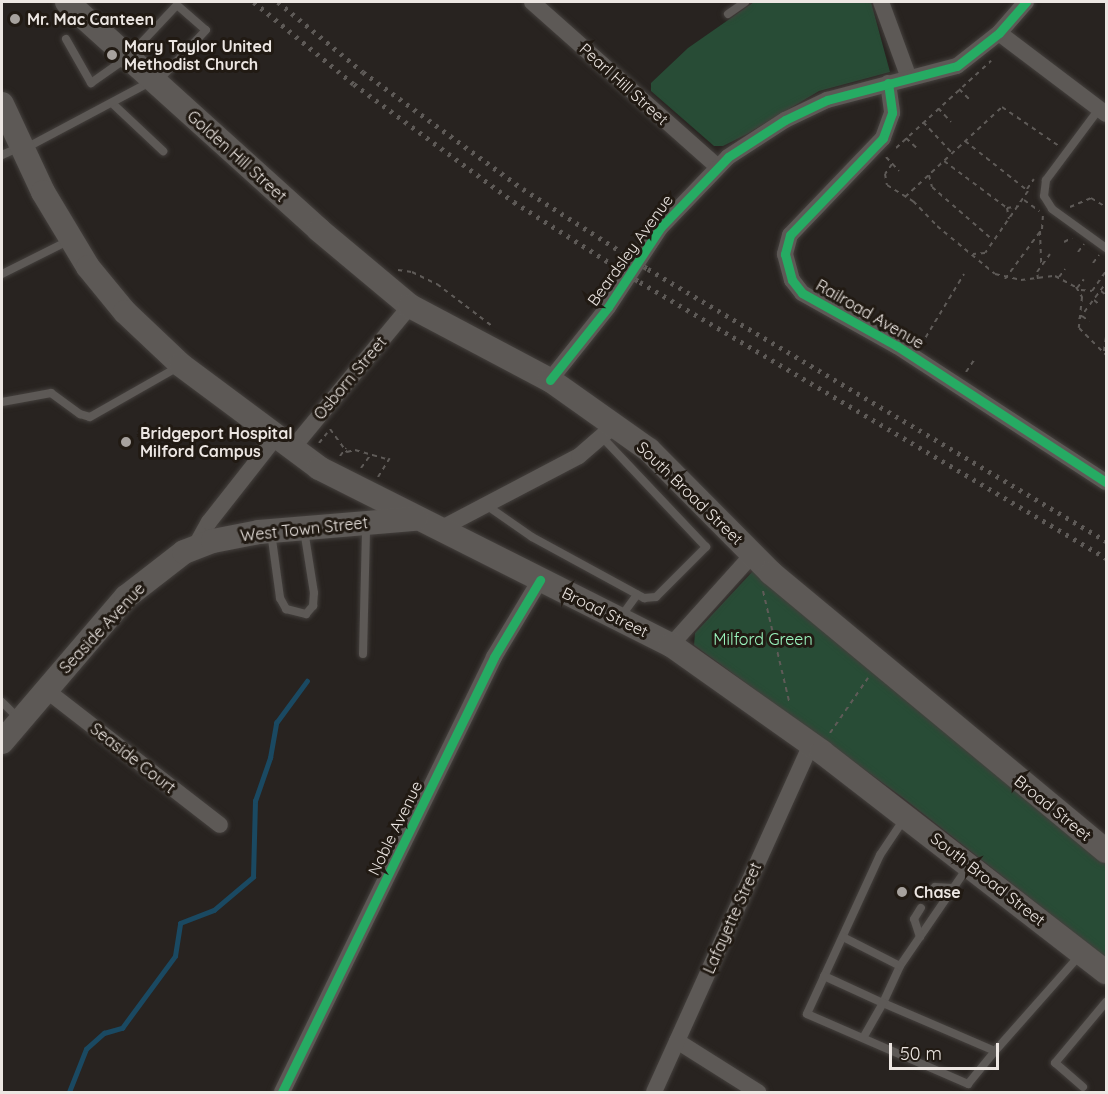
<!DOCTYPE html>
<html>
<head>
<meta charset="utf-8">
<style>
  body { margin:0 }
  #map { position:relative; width:1108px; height:1094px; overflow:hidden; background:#282320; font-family:Quicksand,sans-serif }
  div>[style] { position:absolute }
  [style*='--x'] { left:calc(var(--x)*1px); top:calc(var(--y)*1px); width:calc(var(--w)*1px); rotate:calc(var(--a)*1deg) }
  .green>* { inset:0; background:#284c36 }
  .stream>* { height:4.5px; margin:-2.25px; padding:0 2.25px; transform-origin:2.25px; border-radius:2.25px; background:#1a4962 }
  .path>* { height:2px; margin-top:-1px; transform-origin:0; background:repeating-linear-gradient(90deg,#5f5b58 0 4.5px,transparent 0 9px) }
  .roads { filter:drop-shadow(0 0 2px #44403d) drop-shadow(0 0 2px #44403d) }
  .lane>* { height:8px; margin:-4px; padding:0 4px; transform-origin:4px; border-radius:4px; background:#5d5956 }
  .street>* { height:16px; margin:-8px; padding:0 8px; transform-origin:8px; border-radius:8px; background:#5d5956 }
  .secondary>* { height:24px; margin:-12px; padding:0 12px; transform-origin:12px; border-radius:12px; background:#5d5956 }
  .rail>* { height:4.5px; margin-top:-2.25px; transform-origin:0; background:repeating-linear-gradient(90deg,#5e5a57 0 3px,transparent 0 9px) }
  .cycleway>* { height:9px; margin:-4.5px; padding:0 4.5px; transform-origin:4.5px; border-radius:4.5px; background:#26ab63 }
  .dots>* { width:16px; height:16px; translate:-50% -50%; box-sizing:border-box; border:3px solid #211a13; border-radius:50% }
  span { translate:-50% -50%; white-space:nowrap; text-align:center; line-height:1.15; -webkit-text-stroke:6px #211a13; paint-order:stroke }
  .poi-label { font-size:16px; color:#ece6e2; font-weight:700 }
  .left { translate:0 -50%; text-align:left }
  .street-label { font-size:16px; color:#ece6e2 }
  .park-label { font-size:16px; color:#9cf8c0 }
  .frame { position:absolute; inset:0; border:3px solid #ece6e2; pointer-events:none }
  .scale { position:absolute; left:889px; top:1043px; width:110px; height:27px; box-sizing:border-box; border:3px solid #ece6e2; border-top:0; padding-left:8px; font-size:18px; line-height:21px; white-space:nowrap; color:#ece6e2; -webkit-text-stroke:4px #211a13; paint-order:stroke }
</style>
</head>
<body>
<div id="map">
  <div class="green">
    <div style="clip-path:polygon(754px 2px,871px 2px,890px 72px,819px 91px,747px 134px,723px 146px,714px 146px,651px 91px,651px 83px,688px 48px)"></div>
    <div style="clip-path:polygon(753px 571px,1106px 864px,1106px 958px,902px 797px,694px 645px,695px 633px)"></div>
  </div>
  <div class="stream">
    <div style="--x:69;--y:1092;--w:46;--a:-68.4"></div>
    <div style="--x:86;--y:1049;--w:24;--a:-42"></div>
    <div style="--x:104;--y:1033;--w:19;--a:-16"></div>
    <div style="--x:122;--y:1028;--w:89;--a:-53.6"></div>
    <div style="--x:175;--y:956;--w:33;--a:-81"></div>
    <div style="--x:180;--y:923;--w:36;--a:-21"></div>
    <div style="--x:214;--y:910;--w:51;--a:-40.2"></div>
    <div style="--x:253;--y:877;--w:76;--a:-88.5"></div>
    <div style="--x:255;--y:801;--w:46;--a:-70.8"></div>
    <div style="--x:270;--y:758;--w:36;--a:-80"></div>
    <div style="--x:276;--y:723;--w:52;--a:-53.6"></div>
  </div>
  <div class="path">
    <div style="--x:959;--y:89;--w:16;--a:45"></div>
    <div style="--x:938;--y:108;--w:19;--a:47"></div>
    <div style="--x:923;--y:122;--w:42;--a:46.9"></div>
    <div style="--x:906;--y:138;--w:16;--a:43"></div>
    <div style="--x:965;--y:141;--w:80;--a:38.4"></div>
    <div style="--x:1028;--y:191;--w:75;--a:124.7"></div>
    <div style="--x:985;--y:253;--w:12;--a:175"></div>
    <div style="--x:896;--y:148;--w:129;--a:-42.5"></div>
    <div style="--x:886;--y:157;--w:19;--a:47"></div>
    <div style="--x:944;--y:161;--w:79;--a:36.7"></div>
    <div style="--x:1007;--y:208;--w:11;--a:80"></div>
    <div style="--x:892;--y:164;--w:12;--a:125"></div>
    <div style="--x:885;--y:174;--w:11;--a:80"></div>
    <div style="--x:887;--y:185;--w:31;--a:32"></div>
    <div style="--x:913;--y:201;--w:35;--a:46"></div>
    <div style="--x:937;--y:226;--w:75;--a:39.6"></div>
    <div style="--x:995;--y:274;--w:27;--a:13"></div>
    <div style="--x:1021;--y:280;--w:34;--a:-7"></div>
    <div style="--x:1055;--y:276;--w:24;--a:28"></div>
    <div style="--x:1076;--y:287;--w:12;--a:59"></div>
    <div style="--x:1082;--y:297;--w:31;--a:96"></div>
    <div style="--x:1079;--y:328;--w:38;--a:45"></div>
    <div style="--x:929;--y:175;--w:12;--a:76"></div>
    <div style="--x:932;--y:187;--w:81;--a:41"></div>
    <div style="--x:1027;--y:189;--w:12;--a:-55"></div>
    <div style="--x:905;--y:197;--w:132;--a:-42.9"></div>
    <div style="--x:1002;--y:107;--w:69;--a:34.4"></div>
    <div style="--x:1024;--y:200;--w:19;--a:36"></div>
    <div style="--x:1070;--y:207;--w:23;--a:-23"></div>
    <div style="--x:1091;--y:198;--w:17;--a:31"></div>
    <div style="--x:1007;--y:208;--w:12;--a:-9"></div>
    <div style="--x:1040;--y:231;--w:35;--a:88"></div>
    <div style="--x:1064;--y:242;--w:9;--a:-27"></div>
    <div style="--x:1078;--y:252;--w:10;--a:-53"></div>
    <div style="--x:1093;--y:263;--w:10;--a:-53"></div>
    <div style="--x:398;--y:270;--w:14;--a:8"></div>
    <div style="--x:412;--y:272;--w:28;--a:26"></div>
    <div style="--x:437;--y:284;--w:69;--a:37.4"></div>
    <div style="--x:1106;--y:272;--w:9;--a:90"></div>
    <div style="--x:1059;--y:277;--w:10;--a:-53"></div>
    <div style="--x:1005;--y:279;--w:62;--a:-53.5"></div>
    <div style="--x:1042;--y:229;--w:13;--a:-86"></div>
    <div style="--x:1038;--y:279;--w:7;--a:-98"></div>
    <div style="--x:1037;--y:272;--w:22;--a:-54"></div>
    <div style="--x:1077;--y:288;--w:11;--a:-52"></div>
    <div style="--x:1081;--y:290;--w:11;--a:5"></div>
    <div style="--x:1092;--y:291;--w:24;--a:-55"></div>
    <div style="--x:1101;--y:291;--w:6;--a:39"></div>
    <div style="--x:1094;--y:300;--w:8;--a:40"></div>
    <div style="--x:1082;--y:316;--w:9;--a:36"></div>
    <div style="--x:1079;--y:319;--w:45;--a:-53.1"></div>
    <div style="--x:1106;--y:327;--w:1;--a:90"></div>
    <div style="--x:921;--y:345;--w:83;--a:-58.8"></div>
    <div style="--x:1104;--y:351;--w:14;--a:-82"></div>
    <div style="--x:966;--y:372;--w:14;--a:-56"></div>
    <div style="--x:330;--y:429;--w:29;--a:54"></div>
    <div style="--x:347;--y:452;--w:8;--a:-14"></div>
    <div style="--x:355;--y:450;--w:35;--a:16"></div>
    <div style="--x:319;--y:443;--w:13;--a:-51"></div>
    <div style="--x:340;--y:456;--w:10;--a:-53"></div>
    <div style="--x:361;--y:468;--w:17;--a:-54"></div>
    <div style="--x:378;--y:477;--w:22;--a:-58"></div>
    <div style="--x:763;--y:591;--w:117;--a:76.7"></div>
    <div style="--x:830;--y:733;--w:67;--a:-55.4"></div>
  </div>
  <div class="roads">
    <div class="lane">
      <div style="--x:728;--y:14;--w:21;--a:-35"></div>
      <div style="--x:66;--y:39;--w:51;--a:60.4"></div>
      <div style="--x:91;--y:83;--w:45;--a:-35.1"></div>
      <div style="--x:128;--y:57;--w:71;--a:-46.7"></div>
      <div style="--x:177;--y:5;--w:38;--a:41"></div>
      <div style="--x:206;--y:30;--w:70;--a:133.3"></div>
      <div style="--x:113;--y:104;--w:69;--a:43.2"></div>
      <div style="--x:1099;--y:109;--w:89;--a:126.7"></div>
      <div style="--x:1046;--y:180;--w:16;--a:97"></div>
      <div style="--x:1044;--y:196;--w:15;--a:58"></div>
      <div style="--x:1052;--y:209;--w:67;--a:35.8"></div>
      <div style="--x:24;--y:149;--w:143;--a:-28"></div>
      <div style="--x:2;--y:155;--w:20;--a:-24"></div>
      <div style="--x:2;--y:274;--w:76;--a:-26.6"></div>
      <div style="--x:2;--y:402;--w:50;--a:-10.4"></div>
      <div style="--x:51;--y:393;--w:36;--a:36"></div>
      <div style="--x:80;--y:414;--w:10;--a:17"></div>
      <div style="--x:90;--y:417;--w:101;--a:-29.6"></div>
      <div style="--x:486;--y:505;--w:56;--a:34.8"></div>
      <div style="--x:532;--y:537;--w:128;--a:28.6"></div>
      <div style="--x:644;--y:598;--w:12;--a:-5"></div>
      <div style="--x:656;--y:597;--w:71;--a:-45"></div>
      <div style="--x:706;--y:547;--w:150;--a:-133.4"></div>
      <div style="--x:271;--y:532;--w:67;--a:82.2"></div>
      <div style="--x:280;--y:598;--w:13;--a:61"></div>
      <div style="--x:286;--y:609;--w:21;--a:14"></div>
      <div style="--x:306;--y:614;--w:11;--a:-49"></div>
      <div style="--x:313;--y:606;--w:13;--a:-86"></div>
      <div style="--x:314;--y:593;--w:64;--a:-99"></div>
      <div style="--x:620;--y:618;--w:29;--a:-54"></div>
      <div style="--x:363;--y:654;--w:127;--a:-88.6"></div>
      <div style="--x:2;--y:702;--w:25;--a:45"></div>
      <div style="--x:904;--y:819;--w:43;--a:123.7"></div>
      <div style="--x:880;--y:855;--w:175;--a:114.7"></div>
      <div style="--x:807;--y:1014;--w:176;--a:23.5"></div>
      <div style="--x:968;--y:1084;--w:43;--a:-50.7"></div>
      <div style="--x:967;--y:868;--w:119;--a:124.4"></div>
      <div style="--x:900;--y:966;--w:41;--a:114.7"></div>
      <div style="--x:883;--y:1003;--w:122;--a:23.2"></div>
      <div style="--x:995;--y:1051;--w:128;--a:-48.5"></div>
      <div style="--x:929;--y:895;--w:10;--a:-53"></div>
      <div style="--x:935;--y:887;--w:18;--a:3"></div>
      <div style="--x:843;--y:937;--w:64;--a:27"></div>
      <div style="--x:920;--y:937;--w:19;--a:-108"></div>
      <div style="--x:914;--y:919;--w:13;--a:-58"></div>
      <div style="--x:824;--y:976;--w:65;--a:24.6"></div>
      <div style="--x:883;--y:1003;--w:40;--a:119.7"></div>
      <div style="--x:1083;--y:1087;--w:37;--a:-139"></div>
      <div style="--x:1055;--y:1063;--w:80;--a:-50.1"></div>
    </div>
    <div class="street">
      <div style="--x:532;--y:2;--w:247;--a:41.6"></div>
      <div style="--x:881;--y:2;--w:81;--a:69.8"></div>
      <div style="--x:999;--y:33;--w:134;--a:37.1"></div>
      <div style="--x:888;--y:83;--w:30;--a:82"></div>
      <div style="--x:892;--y:113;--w:27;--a:110"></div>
      <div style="--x:883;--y:138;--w:134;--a:133.8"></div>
      <div style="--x:790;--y:235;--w:20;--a:105"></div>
      <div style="--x:785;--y:254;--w:27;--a:75"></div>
      <div style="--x:792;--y:280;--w:16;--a:52"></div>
      <div style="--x:802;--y:293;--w:109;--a:29.2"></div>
      <div style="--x:897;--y:346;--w:249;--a:33.1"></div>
      <div style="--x:550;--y:380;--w:93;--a:-51.5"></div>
      <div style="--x:608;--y:307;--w:95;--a:-56.6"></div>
      <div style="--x:660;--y:228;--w:98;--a:-46.2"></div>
      <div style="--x:728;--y:157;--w:68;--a:-33"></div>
      <div style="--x:785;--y:120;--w:47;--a:-25.5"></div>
      <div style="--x:827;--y:100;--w:134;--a:-14.7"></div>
      <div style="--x:957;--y:66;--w:53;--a:-38.2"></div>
      <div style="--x:999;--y:33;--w:41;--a:-48.9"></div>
      <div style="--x:291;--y:450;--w:187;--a:-50.4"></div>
      <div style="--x:438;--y:530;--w:159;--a:-27.7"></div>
      <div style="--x:579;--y:456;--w:49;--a:-40.9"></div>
      <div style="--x:195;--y:547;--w:29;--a:-61"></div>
      <div style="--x:209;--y:522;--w:107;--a:-51.8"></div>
      <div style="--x:671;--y:645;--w:122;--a:-48"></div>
      <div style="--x:46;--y:690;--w:220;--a:37.8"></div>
      <div style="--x:677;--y:1041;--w:96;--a:32.2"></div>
      <div style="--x:282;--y:1092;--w:484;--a:-64"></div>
      <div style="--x:494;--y:657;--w:90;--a:-59.1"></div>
      <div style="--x:654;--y:1092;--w:382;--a:-65.7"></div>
    </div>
    <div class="secondary">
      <div style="--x:67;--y:2;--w:340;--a:42.1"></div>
      <div style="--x:319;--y:230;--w:119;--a:39.9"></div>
      <div style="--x:410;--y:306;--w:158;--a:27.9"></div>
      <div style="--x:550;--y:380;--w:121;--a:35.3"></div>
      <div style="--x:649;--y:450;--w:173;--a:45.2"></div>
      <div style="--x:771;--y:573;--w:435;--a:39.7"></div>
      <div style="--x:2;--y:104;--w:97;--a:65"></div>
      <div style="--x:43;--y:192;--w:87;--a:59"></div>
      <div style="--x:88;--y:267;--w:58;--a:50.6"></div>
      <div style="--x:125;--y:312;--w:77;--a:43.4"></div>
      <div style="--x:181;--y:365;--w:172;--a:36.7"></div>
      <div style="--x:319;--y:468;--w:394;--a:26.7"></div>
      <div style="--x:671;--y:645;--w:185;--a:35.3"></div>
      <div style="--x:822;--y:752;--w:359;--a:37.8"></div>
      <div style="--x:2;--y:742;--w:191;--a:-49.5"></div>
      <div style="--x:126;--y:597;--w:73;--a:-37.8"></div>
      <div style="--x:184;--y:552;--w:31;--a:-21"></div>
      <div style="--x:213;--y:541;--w:47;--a:-11.1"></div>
      <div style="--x:259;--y:532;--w:157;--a:-4.8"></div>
    </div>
  </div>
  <div class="rail">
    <div style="--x:254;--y:2;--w:129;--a:39.4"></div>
    <div style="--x:354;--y:84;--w:199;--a:36.4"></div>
    <div style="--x:514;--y:202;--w:149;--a:32.4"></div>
    <div style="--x:640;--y:282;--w:542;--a:30.64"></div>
    <div style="--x:278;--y:2;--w:110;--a:39.5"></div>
    <div style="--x:363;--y:72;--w:198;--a:36.2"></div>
    <div style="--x:523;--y:189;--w:148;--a:32.6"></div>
    <div style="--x:648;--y:269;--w:533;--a:30.71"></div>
  </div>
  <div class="cycleway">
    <div style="--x:888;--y:83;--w:30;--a:82"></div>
    <div style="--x:892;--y:113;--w:27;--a:110"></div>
    <div style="--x:883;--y:138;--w:134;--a:133.8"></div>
    <div style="--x:790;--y:235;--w:20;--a:105"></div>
    <div style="--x:785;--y:254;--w:27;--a:75"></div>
    <div style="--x:792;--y:280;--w:16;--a:52"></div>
    <div style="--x:802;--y:293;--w:109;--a:29.2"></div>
    <div style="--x:897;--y:346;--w:249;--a:33.1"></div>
    <div style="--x:550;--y:380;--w:93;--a:-51.5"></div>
    <div style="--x:608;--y:307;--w:95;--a:-56.6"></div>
    <div style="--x:660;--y:228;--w:98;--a:-46.2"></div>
    <div style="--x:728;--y:157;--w:68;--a:-33"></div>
    <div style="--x:785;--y:120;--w:47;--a:-25.5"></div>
    <div style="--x:827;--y:100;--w:134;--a:-14.7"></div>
    <div style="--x:957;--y:66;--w:53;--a:-38.2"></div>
    <div style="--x:999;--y:33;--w:41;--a:-48.9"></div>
    <div style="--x:282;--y:1092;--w:484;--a:-64"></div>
    <div style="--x:494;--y:657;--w:90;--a:-59.1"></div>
  </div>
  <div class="dots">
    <div style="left:15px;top:19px;background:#a7a29e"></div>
    <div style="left:112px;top:55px;background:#a7a29e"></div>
    <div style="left:126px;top:442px;background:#a7a29e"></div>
    <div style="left:902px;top:892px;background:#a7a29e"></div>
  </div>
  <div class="poi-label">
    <span class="left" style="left:27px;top:19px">Mr. Mac Canteen</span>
    <span class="left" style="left:124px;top:55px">Mary Taylor United<br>Methodist Church</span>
    <span class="left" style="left:140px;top:442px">Bridgeport Hospital<br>Milford Campus</span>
    <span class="left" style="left:914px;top:892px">Chase</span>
  </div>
  <div class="street-label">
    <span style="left:624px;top:84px;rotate:42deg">Pearl Hill Street</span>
    <span style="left:237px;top:156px;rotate:42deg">Golden Hill Street</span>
    <span style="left:630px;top:250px;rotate:-54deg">Beardsley Avenue</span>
    <span style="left:870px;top:314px;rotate:30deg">Railroad Avenue</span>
    <span style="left:350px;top:378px;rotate:-50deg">Osborn Street</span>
    <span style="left:690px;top:493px;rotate:44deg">South Broad Street</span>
    <span style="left:304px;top:529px;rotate:-6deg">West Town Street</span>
    <span style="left:605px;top:612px;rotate:26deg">Broad Street</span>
    <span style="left:102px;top:628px;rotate:-47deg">Seaside Avenue</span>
    <span style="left:133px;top:758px;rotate:38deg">Seaside Court</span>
    <span style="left:1053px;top:808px;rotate:39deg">Broad Street</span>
    <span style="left:395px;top:828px;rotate:-64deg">Noble Avenue</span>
    <span style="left:988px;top:879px;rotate:38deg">South Broad Street</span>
    <span style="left:732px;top:918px;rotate:-66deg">Lafayette Street</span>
  </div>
  <div class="park-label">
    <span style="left:763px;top:639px">Milford Green</span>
  </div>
  <div class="frame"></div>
  <div class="scale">50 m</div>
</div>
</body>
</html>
